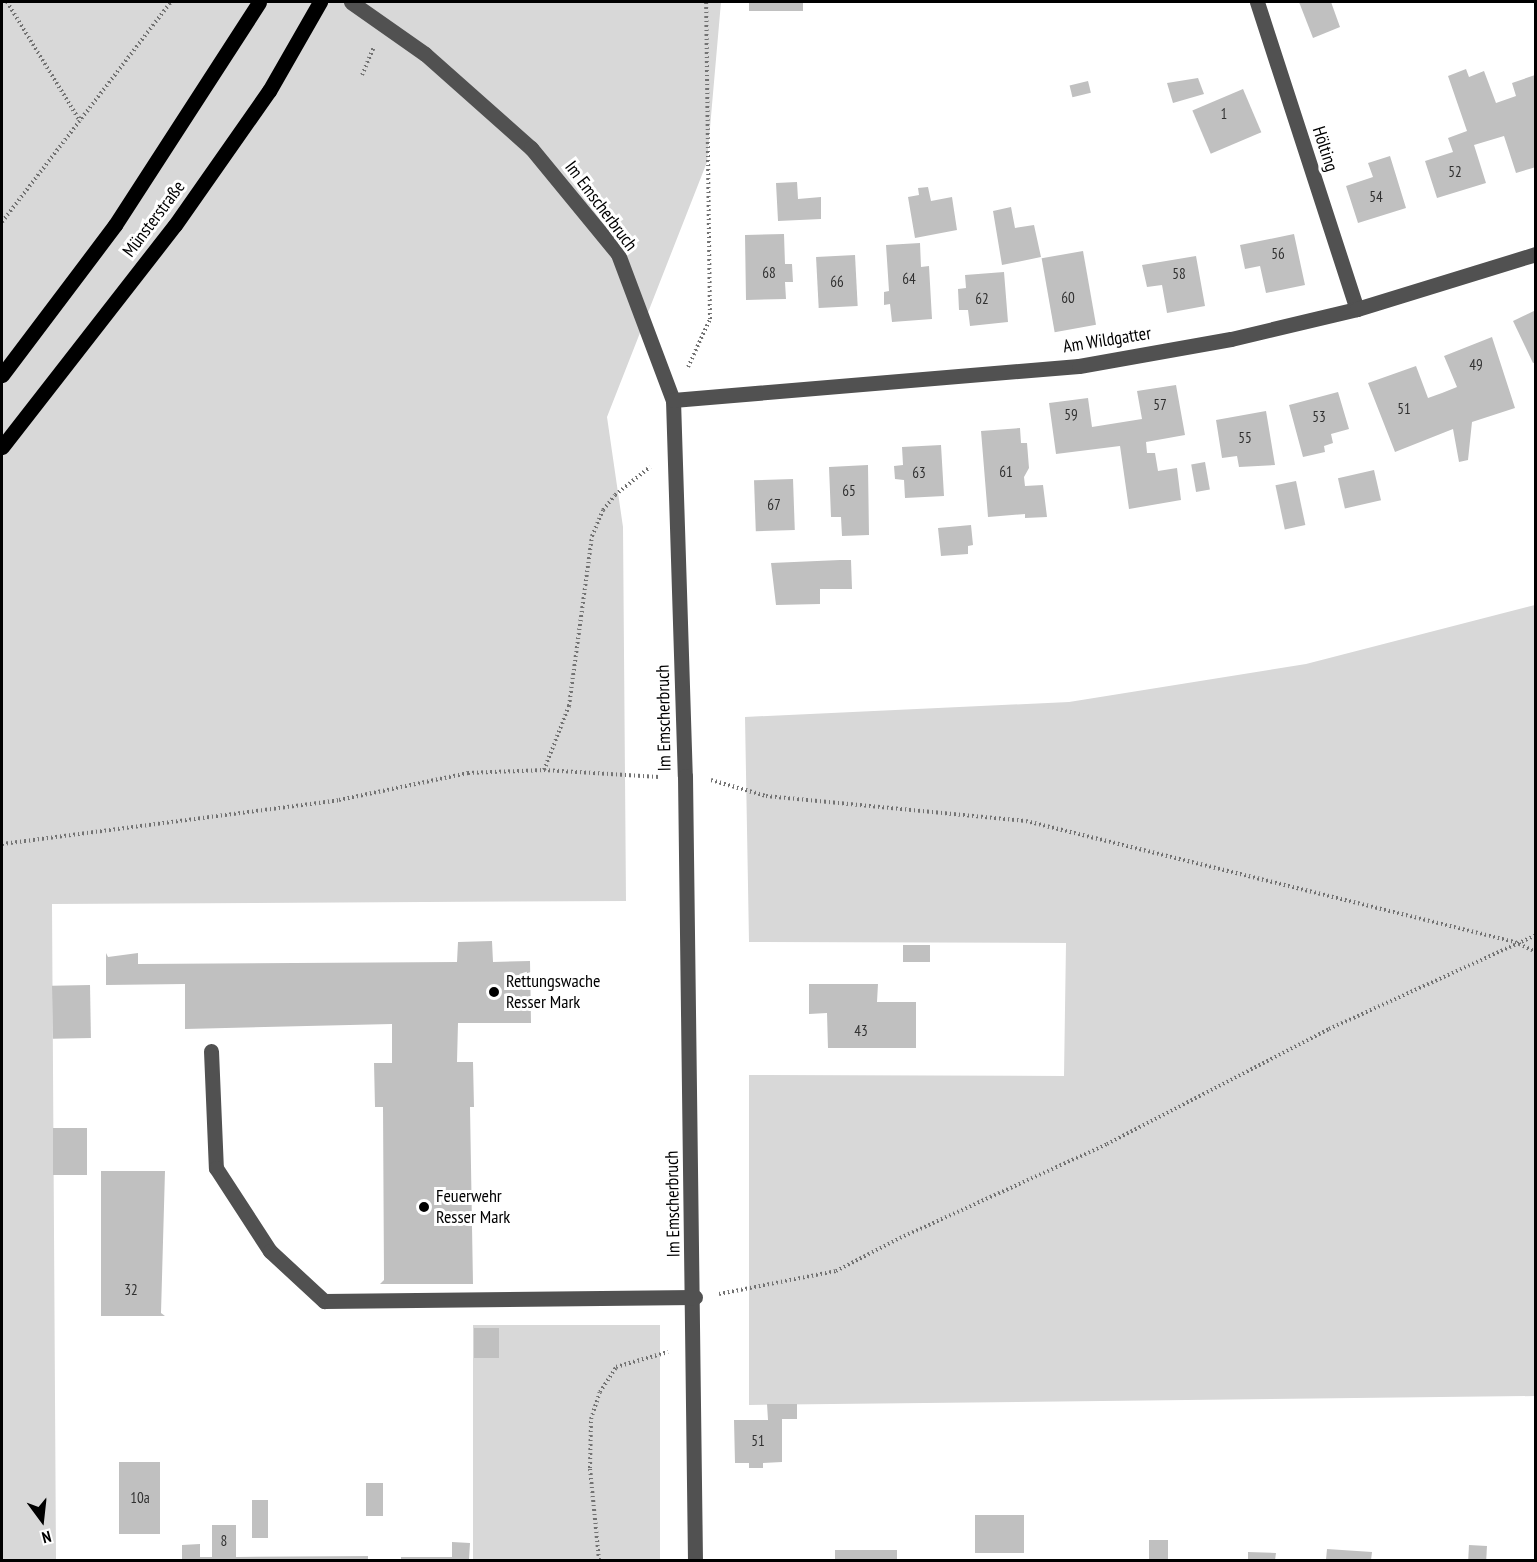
<!DOCTYPE html>
<html>
<head>
<meta charset="utf-8">
<style>
  body { margin:0 }
  #map { position:relative; width:1537px; height:1562px; overflow:hidden; background:#fff; font-family:"PT Sans Narrow",sans-serif }
  div>[style] { position:absolute }
  [style*='--x'] { left:calc(var(--x)*1px); top:calc(var(--y)*1px); width:calc(var(--w)*1px); rotate:calc(var(--a)*1deg) }
  .green>* { inset:0; background:#d8d8d8; transform-origin:0 0 }
  .building>* { inset:0; background:#c0c0c0; transform-origin:0 0 }
  .path>* { height:4px; margin-top:-2px; transform-origin:0; background:repeating-linear-gradient(90deg,#737373 0 1.5px,transparent 0 4.5px) }
  .minor>* { height:15px; margin:-7.5px; padding:0 7.5px; transform-origin:7.5px; border-radius:7.5px; background:#515151 }
  .major>* { height:15px; margin:-7.5px; padding:0 7.5px; transform-origin:7.5px; border-radius:7.5px; background:#000 }
  .dots>* { width:16px; height:16px; translate:-50% -50%; box-sizing:border-box; border:3px solid #fff; border-radius:50% }
  span { translate:-50% -50%; white-space:nowrap; text-align:center; line-height:1.15; -webkit-text-stroke:6px #fff; paint-order:stroke }
  .number-label { font-size:15px; color:#303030 }
  .number-label span { -webkit-text-stroke-width:0 }
  .street-label { font-size:18px; color:#000 }
  .poi-label { font-size:18px; color:#000 }
  .left { translate:0 -50%; text-align:left }
  .frame { position:absolute; inset:0; border:3px solid #000; pointer-events:none }
  .north { position:absolute; left:12px; top:1490px; width:60px; height:60px; -webkit-text-stroke:4px #fff; paint-order:stroke; rotate:165deg; font-size:16px; font-weight:700; line-height:24px; text-align:center; color:#000 }
  .north::after { content:''; display:block; margin:auto; width:21px; height:27px; background:#000; clip-path:polygon(50% 0,100% 100%,50% 72%,0 100%) }
</style>
</head>
<body>
<div id="map">
  <div class="green">
    <div style="clip-path:polygon(2px 2px,721px 2px,707px 162px,607px 417px,623px 527px,626px 901px,52px 904px,56px 1560px,2px 1560px)"></div>
    <div style="clip-path:polygon(1535px 605px,1535px 1396px,749px 1405px,749px 1075px,1064px 1076px,1066px 943px,749px 942px,745px 717px,1069px 702px,1306px 664px)"></div>
    <div style="left:660px;top:1325px;width:235px;height:187px;rotate:90deg"></div>
  </div>
  <div class="building">
    <div style="left:749px;top:2px;width:54px;height:9px"></div>
    <div style="clip-path:polygon(1299px 2px,1331px 2px,1340px 27px,1313px 38px)"></div>
    <div style="clip-path:polygon(1466px 69px,1469px 77px,1484px 71px,1496px 103px,1516px 96px,1512px 83px,1535px 75px,1536px 167px,1516px 173px,1504px 136px,1474px 145px,1486px 183px,1437px 198px,1425px 161px,1453px 152px,1448px 138px,1467px 131px,1448px 76px)"></div>
    <div style="clip-path:polygon(1198px 78px,1204px 94px,1173px 103px,1167px 83px)"></div>
    <div style="left:1088px;top:81px;width:12px;height:19px;rotate:76deg"></div>
    <div style="left:1243px;top:89px;width:47px;height:55px;rotate:67deg"></div>
    <div style="clip-path:polygon(1390px 156px,1406px 208px,1358px 223px,1346px 186px,1373px 177px,1368px 163px)"></div>
    <div style="clip-path:polygon(797px 182px,798px 199px,821px 197px,821px 219px,778px 221px,776px 183px)"></div>
    <div style="clip-path:polygon(928px 187px,931px 201px,952px 197px,957px 230px,915px 238px,908px 197px,919px 195px,918px 188px)"></div>
    <div style="clip-path:polygon(1011px 207px,1015px 228px,1034px 225px,1041px 257px,1002px 265px,993px 211px)"></div>
    <div style="clip-path:polygon(784px 234px,785px 264px,792px 264px,793px 282px,785px 282px,786px 299px,746px 300px,745px 235px)"></div>
    <div style="clip-path:polygon(1294px 234px,1305px 285px,1266px 293px,1260px 266px,1245px 269px,1240px 245px)"></div>
    <div style="clip-path:polygon(920px 243px,921px 267px,929px 266px,932px 319px,892px 322px,890px 304px,884px 305px,884px 292px,889px 291px,886px 245px)"></div>
    <div style="left:1083px;top:251px;width:75px;height:42px;rotate:80deg"></div>
    <div style="left:855px;top:255px;width:51px;height:39px;rotate:87deg"></div>
    <div style="clip-path:polygon(1196px 256px,1205px 306px,1167px 313px,1162px 285px,1147px 287px,1142px 265px)"></div>
    <div style="clip-path:polygon(1004px 272px,1008px 322px,970px 326px,968px 310px,959px 310px,958px 289px,966px 288px,965px 275px)"></div>
    <div style="clip-path:polygon(1536px 310px,1536px 362px,1533px 363px,1513px 321px)"></div>
    <div style="clip-path:polygon(1492px 337px,1515px 408px,1472px 422px,1468px 460px,1459px 462px,1453px 429px,1395px 452px,1368px 383px,1416px 366px,1428px 398px,1442px 393px,1457px 387px,1444px 356px)"></div>
    <div style="clip-path:polygon(1176px 385px,1185px 435px,1146px 442px,1147px 453px,1155px 453px,1158px 471px,1177px 468px,1181px 500px,1129px 509px,1120px 446px,1056px 454px,1049px 403px,1088px 398px,1092px 427px,1142px 419px,1137px 391px)"></div>
    <div style="clip-path:polygon(1338px 392px,1349px 429px,1331px 434px,1333px 443px,1324px 446px,1325px 452px,1303px 457px,1289px 405px)"></div>
    <div style="clip-path:polygon(1266px 411px,1275px 465px,1239px 467px,1237px 456px,1222px 458px,1216px 420px)"></div>
    <div style="clip-path:polygon(1020px 428px,1021px 443px,1027px 443px,1029px 468px,1024px 477px,1025px 486px,1043px 485px,1047px 517px,1025px 518px,1025px 514px,988px 517px,981px 431px)"></div>
    <div style="clip-path:polygon(941px 445px,944px 496px,905px 498px,904px 480px,895px 479px,894px 466px,903px 465px,902px 447px)"></div>
    <div style="left:1205px;top:462px;width:28px;height:14px;rotate:80deg"></div>
    <div style="clip-path:polygon(868px 465px,869px 535px,842px 536px,841px 517px,831px 517px,829px 467px)"></div>
    <div style="left:1374px;top:470px;width:31px;height:37px;rotate:77deg"></div>
    <div style="left:793px;top:479px;width:51px;height:39px;rotate:88deg"></div>
    <div style="left:1296px;top:481px;width:45px;height:21px;rotate:78deg"></div>
    <div style="clip-path:polygon(971px 525px,973px 545px,968px 546px,968px 554px,941px 556px,938px 528px)"></div>
    <div style="clip-path:polygon(840px 560px,851px 560px,852px 589px,820px 589px,820px 604px,776px 605px,771px 563px)"></div>
    <div style="clip-path:polygon(492px 941px,493px 962px,530px 961px,531px 1023px,458px 1023px,457px 1062px,473px 1062px,474px 1107px,470px 1107px,473px 1284px,380px 1284px,384px 1280px,383px 1107px,375px 1107px,374px 1063px,392px 1063px,392px 1024px,185px 1029px,185px 984px,106px 985px,106px 953px,108px 957px,138px 953px,138px 964px,457px 962px,458px 942px)"></div>
    <div style="left:903px;top:945px;width:27px;height:17px"></div>
    <div style="clip-path:polygon(809px 984px,878px 984px,877px 1002px,916px 1002px,916px 1048px,828px 1048px,827px 1013px,809px 1014px)"></div>
    <div style="left:90px;top:985px;width:53px;height:38px;rotate:89deg"></div>
    <div style="left:53px;top:1128px;width:34px;height:47px"></div>
    <div style="clip-path:polygon(101px 1171px,165px 1171px,161px 1313px,165px 1316px,101px 1316px)"></div>
    <div style="left:474px;top:1328px;width:25px;height:30px"></div>
    <div style="clip-path:polygon(767px 1404px,797px 1404px,797px 1419px,782px 1419px,782px 1462px,763px 1463px,763px 1468px,749px 1468px,749px 1463px,735px 1463px,734px 1420px,768px 1420px)"></div>
    <div style="left:160px;top:1462px;width:72px;height:41px;rotate:90deg"></div>
    <div style="left:366px;top:1483px;width:17px;height:33px"></div>
    <div style="left:252px;top:1500px;width:16px;height:38px"></div>
    <div style="left:1024px;top:1515px;width:38px;height:49px;rotate:90deg"></div>
    <div style="clip-path:polygon(212px 1525px,236px 1525px,236px 1557px,368px 1556px,368px 1560px,182px 1560px,182px 1545px,200px 1544px,200px 1557px,212px 1557px)"></div>
    <div style="left:1149px;top:1540px;width:19px;height:20px"></div>
    <div style="clip-path:polygon(452px 1542px,470px 1543px,469px 1560px,401px 1560px,401px 1557px,452px 1557px)"></div>
    <div style="left:1469px;top:1545px;width:18px;height:15px;rotate:3deg"></div>
    <div style="clip-path:polygon(1327px 1549px,1372px 1552px,1371px 1560px,1326px 1560px)"></div>
    <div style="left:835px;top:1550px;width:62px;height:10px"></div>
    <div style="clip-path:polygon(1248px 1552px,1276px 1553px,1275px 1560px,1248px 1560px)"></div>
  </div>
  <div class="path">
    <div style="--x:7;--y:2;--w:140;--a:58.5"></div>
    <div style="--x:362;--y:75;--w:30;--a:-67"></div>
    <div style="--x:2;--y:222;--w:277;--a:-52.5"></div>
    <div style="--x:688;--y:367;--w:53;--a:-65.4"></div>
    <div style="--x:710;--y:319;--w:317;--a:-90.7"></div>
    <div style="--x:544;--y:770;--w:69;--a:-68.7"></div>
    <div style="--x:569;--y:706;--w:172;--a:-82.3"></div>
    <div style="--x:592;--y:536;--w:28;--a:-67"></div>
    <div style="--x:603;--y:510;--w:19;--a:-51"></div>
    <div style="--x:615;--y:495;--w:45;--a:-38.7"></div>
    <div style="--x:711;--y:780;--w:57;--a:16.2"></div>
    <div style="--x:766;--y:796;--w:261;--a:5.5"></div>
    <div style="--x:1026;--y:821;--w:504;--a:13.9"></div>
    <div style="--x:1515;--y:942;--w:23;--a:25"></div>
    <div style="--x:2;--y:844;--w:340;--a:-7.4"></div>
    <div style="--x:339;--y:800;--w:132;--a:-11.8"></div>
    <div style="--x:468;--y:773;--w:76;--a:-2.3"></div>
    <div style="--x:544;--y:770;--w:115;--a:3.5"></div>
    <div style="--x:719;--y:1294;--w:119;--a:-11.1"></div>
    <div style="--x:836;--y:1271;--w:72;--a:-27.3"></div>
    <div style="--x:900;--y:1238;--w:227;--a:-24.4"></div>
    <div style="--x:1107;--y:1144;--w:250;--a:-27.4"></div>
    <div style="--x:1329;--y:1029;--w:227;--a:-24.4"></div>
    <div style="--x:599;--y:1560;--w:92;--a:-95.6"></div>
    <div style="--x:590;--y:1468;--w:49;--a:-88.8"></div>
    <div style="--x:591;--y:1419;--w:28;--a:-72"></div>
    <div style="--x:600;--y:1392;--w:30;--a:-57"></div>
    <div style="--x:616;--y:1367;--w:54;--a:-16.1"></div>
  </div>
  <div class="minor">
    <div style="--x:351;--y:2;--w:90;--a:35.1"></div>
    <div style="--x:425;--y:54;--w:142;--a:41.6"></div>
    <div style="--x:531;--y:148;--w:137;--a:50.6"></div>
    <div style="--x:618;--y:254;--w:156;--a:69.4"></div>
    <div style="--x:673;--y:400;--w:376;--a:88.2"></div>
    <div style="--x:685;--y:776;--w:784;--a:89.27"></div>
    <div style="--x:1257;--y:2;--w:323;--a:72"></div>
    <div style="--x:673;--y:400;--w:407;--a:-4.8"></div>
    <div style="--x:1079;--y:366;--w:154;--a:-10.1"></div>
    <div style="--x:1231;--y:339;--w:130;--a:-13.4"></div>
    <div style="--x:1357;--y:309;--w:187;--a:-17.1"></div>
    <div style="--x:211;--y:1051;--w:117;--a:87.6"></div>
    <div style="--x:216;--y:1168;--w:99;--a:57"></div>
    <div style="--x:270;--y:1251;--w:74;--a:42.8"></div>
    <div style="--x:324;--y:1301;--w:371;--a:-0.6"></div>
  </div>
  <div class="major">
    <div style="--x:2;--y:375;--w:188;--a:-53"></div>
    <div style="--x:115;--y:225;--w:265;--a:-57.1"></div>
    <div style="--x:2;--y:447;--w:281;--a:-52.1"></div>
    <div style="--x:175;--y:225;--w:164;--a:-55"></div>
    <div style="--x:269;--y:91;--w:103;--a:-60.2"></div>
  </div>
  <div class="dots">
    <div style="left:494px;top:992px;background:#000"></div>
    <div style="left:424px;top:1207px;background:#000"></div>
  </div>
  <div class="number-label">
    <span style="left:1224px;top:114px">1</span>
    <span style="left:1455px;top:172px">52</span>
    <span style="left:1376px;top:197px">54</span>
    <span style="left:1278px;top:254px">56</span>
    <span style="left:769px;top:273px">68</span>
    <span style="left:1179px;top:274px">58</span>
    <span style="left:909px;top:279px">64</span>
    <span style="left:837px;top:282px">66</span>
    <span style="left:1068px;top:298px">60</span>
    <span style="left:982px;top:299px">62</span>
    <span style="left:1476px;top:365px">49</span>
    <span style="left:1160px;top:405px">57</span>
    <span style="left:1404px;top:409px">51</span>
    <span style="left:1071px;top:415px">59</span>
    <span style="left:1319px;top:417px">53</span>
    <span style="left:1245px;top:438px">55</span>
    <span style="left:1006px;top:472px">61</span>
    <span style="left:919px;top:473px">63</span>
    <span style="left:849px;top:491px">65</span>
    <span style="left:774px;top:505px">67</span>
    <span style="left:861px;top:1031px">43</span>
    <span style="left:131px;top:1290px">32</span>
    <span style="left:758px;top:1441px">51</span>
    <span style="left:140px;top:1498px">10a</span>
    <span style="left:224px;top:1541px">8</span>
  </div>
  <div class="street-label">
    <span style="left:1325px;top:149px;rotate:72deg">Hölting</span>
    <span style="left:601px;top:206px;rotate:53deg">Im Emscherbruch</span>
    <span style="left:154px;top:219px;rotate:-53deg">Münsterstraße</span>
    <span style="left:1107px;top:340px;rotate:-9deg">Am Wildgatter</span>
    <span style="left:664px;top:718px;rotate:-91deg">Im Emscherbruch</span>
    <span style="left:673px;top:1204px;rotate:-91deg">Im Emscherbruch</span>
  </div>
  <div class="poi-label">
    <span class="left" style="left:506px;top:992px">Rettungswache<br>Resser Mark</span>
    <span class="left" style="left:436px;top:1207px">Feuerwehr<br>Resser Mark</span>
  </div>
  <div class="frame"></div>
  <div class="north">N</div>
</div>
</body>
</html>
